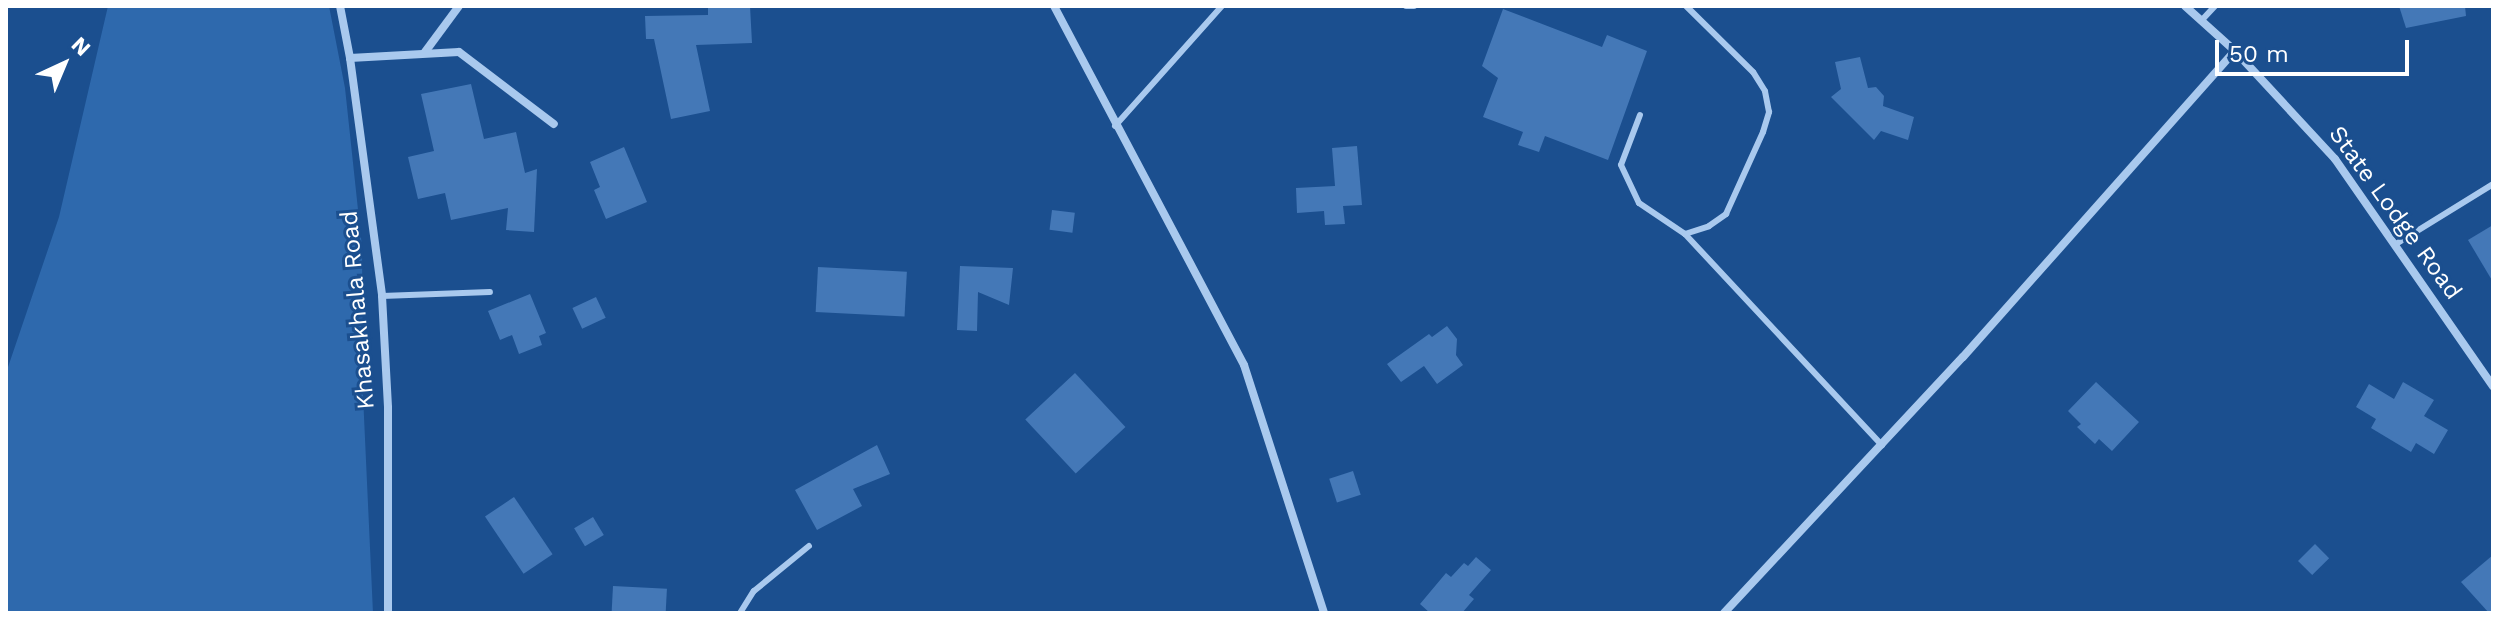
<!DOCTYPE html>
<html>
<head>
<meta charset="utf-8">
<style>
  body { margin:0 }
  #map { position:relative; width:2499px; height:619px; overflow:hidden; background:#1b4f8f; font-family:"Work Sans",sans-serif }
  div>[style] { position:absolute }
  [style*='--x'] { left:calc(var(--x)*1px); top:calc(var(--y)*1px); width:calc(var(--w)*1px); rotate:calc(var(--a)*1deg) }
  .green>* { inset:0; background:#2e69ad }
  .building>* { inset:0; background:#4478b7; transform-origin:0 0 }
  .service>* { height:6px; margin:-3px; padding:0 3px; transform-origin:3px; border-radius:3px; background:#a9c9ee }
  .minor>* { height:8px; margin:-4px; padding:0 4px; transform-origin:4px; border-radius:4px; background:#a9c9ee }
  span { translate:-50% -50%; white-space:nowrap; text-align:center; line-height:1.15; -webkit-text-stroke:6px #1b4f8f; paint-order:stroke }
  .street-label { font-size:24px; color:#fff }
  .frame { position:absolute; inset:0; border:8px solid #fff; pointer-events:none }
  .north { position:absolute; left:24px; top:24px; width:80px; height:80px; -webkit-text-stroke:6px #1b4f8f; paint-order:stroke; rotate:44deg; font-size:22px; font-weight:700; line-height:32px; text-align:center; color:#fff }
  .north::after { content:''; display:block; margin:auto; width:28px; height:36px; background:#fff; clip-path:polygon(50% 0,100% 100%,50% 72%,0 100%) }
  .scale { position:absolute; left:2215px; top:40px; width:194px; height:36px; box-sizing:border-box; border:4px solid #fff; border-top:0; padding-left:10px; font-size:24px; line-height:28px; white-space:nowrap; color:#fff; -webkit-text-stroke:6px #1b4f8f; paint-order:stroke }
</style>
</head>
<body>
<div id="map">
  <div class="green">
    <div style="clip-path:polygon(108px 6px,329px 6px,345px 88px,362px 247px,363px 395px,373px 613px,6px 613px,6px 373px,59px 217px)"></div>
  </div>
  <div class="building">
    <div style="clip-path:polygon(708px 6px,750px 6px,752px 43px,696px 45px,710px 111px,671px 119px,654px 39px,646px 39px,645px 16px,708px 15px)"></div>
    <div style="clip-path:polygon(2399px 6px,2465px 6px,2466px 16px,2406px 28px)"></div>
    <div style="clip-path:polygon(1503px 9px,1602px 47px,1607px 35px,1647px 51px,1608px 160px,1545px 136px,1539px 152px,1518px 145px,1523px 132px,1483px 117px,1498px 78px,1482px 66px)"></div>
    <div style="clip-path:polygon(1860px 57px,1868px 88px,1876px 87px,1884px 96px,1883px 106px,1914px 117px,1908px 140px,1881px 131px,1874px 140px,1831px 97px,1841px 89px,1835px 62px)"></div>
    <div style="clip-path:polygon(471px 84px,484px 139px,516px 132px,525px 173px,537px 169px,534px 232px,506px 230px,508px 208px,451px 220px,445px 193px,418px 199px,408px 157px,434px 151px,421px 94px)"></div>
    <div style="clip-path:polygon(1357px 146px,1362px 205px,1343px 206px,1345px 224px,1325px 225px,1324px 211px,1297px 213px,1296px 188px,1335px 186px,1332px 148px)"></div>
    <div style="clip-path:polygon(624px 147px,647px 202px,606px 219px,594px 190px,600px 187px,590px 162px)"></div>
    <div style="left:1052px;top:210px;width:23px;height:20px;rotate:7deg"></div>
    <div style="clip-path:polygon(2493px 225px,2493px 282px,2468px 240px)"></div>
    <div style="clip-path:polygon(960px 266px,1013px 268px,1009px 305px,978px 292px,977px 331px,957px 330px)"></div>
    <div style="left:818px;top:267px;width:89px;height:45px;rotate:3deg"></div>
    <div style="clip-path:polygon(530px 294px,546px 333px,539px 336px,542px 345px,519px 354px,512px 335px,500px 340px,488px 311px)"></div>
    <div style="left:596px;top:297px;width:23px;height:26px;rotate:65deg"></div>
    <div style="clip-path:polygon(1447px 326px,1457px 339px,1456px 355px,1463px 365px,1437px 384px,1424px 366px,1401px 382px,1387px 364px,1429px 334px,1432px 337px)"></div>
    <div style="left:1075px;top:373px;width:74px;height:68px;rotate:47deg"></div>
    <div style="clip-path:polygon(2096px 382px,2139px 422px,2112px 451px,2099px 439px,2095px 444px,2077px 427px,2081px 424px,2068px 411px)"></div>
    <div style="clip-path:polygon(2403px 382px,2434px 400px,2424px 416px,2448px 430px,2434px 454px,2416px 443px,2411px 452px,2371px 428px,2376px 419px,2356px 407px,2369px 384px,2394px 399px)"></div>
    <div style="clip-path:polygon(877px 445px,890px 474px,853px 489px,862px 506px,817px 530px,795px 490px)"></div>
    <div style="left:1353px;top:471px;width:25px;height:25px;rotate:72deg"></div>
    <div style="left:514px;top:497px;width:69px;height:35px;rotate:56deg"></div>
    <div style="left:593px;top:517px;width:21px;height:22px;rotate:59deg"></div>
    <div style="left:2315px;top:544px;width:20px;height:24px;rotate:45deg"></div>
    <div style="clip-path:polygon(2493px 555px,2493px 613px,2489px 613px,2461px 582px)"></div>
    <div style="clip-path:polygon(1476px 557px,1491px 570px,1469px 595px,1474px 599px,1462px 613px,1430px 613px,1420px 604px,1446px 573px,1451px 577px,1464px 563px,1468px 566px)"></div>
    <div style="left:613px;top:586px;width:54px;height:27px;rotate:3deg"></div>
  </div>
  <div class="service">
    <div style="--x:1406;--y:6;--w:8;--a:0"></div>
    <div style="--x:2201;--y:21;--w:21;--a:-47"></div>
    <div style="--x:1640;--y:115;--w:53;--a:110.8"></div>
    <div style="--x:1621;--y:165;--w:42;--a:64.7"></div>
    <div style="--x:1639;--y:203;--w:55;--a:34"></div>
    <div style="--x:1685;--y:234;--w:25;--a:-18"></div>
    <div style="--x:1709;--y:226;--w:21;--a:-35"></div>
    <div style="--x:1726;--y:214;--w:90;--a:-65.7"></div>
    <div style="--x:1763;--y:132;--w:21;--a:-73"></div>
    <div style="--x:1769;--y:112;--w:21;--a:-101"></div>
    <div style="--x:1765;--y:91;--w:22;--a:-122"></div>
    <div style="--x:1753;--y:72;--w:94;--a:-135.4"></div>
    <div style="--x:1115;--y:126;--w:161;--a:-48.3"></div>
    <div style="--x:1685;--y:234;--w:289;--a:47"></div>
    <div style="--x:2396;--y:244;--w:114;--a:-31.7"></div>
    <div style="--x:382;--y:296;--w:108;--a:-2.1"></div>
    <div style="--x:740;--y:613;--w:26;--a:-58"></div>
    <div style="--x:754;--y:591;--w:71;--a:-39.3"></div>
  </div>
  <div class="minor">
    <div style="--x:340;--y:6;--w:53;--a:79.1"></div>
    <div style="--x:350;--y:58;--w:240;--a:82.3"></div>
    <div style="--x:382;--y:296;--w:112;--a:86.9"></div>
    <div style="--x:388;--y:408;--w:205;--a:90"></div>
    <div style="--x:1054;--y:6;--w:406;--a:62.1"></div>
    <div style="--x:1244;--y:365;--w:261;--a:72.1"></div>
    <div style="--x:2185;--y:6;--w:67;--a:42"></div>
    <div style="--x:2235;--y:51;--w:147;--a:47.2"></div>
    <div style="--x:2335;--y:159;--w:277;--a:55.2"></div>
    <div style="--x:425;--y:52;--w:57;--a:-53.5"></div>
    <div style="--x:350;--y:58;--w:109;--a:-3.2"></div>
    <div style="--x:459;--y:52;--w:119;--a:37.2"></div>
    <div style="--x:1724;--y:613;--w:350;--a:-47"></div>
    <div style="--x:1963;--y:357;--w:409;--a:-48.4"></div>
  </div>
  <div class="street-label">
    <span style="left:2395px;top:213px;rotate:54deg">State Lodge Road</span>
    <span style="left:358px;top:310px;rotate:-95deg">Khasakhala Road</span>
  </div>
  <div class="frame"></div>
  <div class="north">N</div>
  <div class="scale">50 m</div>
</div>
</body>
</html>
